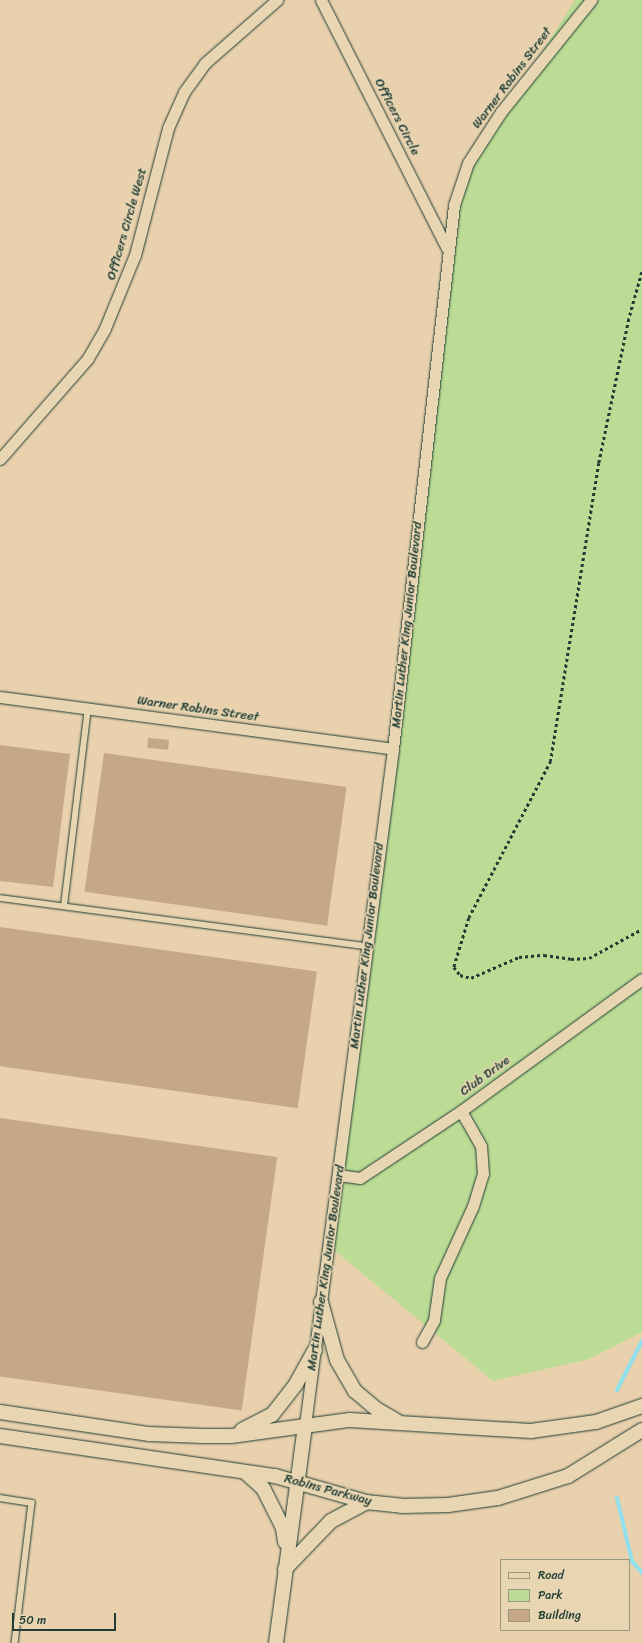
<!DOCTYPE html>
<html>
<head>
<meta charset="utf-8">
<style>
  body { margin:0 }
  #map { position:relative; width:642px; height:1643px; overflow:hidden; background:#e9d1ad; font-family:Sriracha,sans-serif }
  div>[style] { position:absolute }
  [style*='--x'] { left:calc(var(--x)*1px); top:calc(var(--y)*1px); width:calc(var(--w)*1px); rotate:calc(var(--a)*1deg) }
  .green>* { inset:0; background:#bcdc95 }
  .stream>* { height:4px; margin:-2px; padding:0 2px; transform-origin:2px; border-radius:2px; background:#90e0ee }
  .building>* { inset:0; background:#c6a888; transform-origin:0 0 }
  .path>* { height:2.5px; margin-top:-1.25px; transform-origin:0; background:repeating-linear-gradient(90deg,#1f3d34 0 3px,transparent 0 6px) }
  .roads { filter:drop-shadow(0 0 1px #1f3d34) drop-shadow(0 0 1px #1f3d34) }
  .service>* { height:5.5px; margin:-2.75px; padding:0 2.75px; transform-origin:2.75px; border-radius:2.75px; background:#e8d5b2 }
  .minor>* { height:11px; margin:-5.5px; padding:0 5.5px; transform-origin:5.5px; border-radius:5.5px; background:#e8d5b2 }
  .tertiary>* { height:14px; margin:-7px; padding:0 7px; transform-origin:7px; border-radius:7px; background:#e8d5b2 }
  span { translate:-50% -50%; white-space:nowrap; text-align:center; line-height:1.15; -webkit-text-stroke:3px #e8d5b2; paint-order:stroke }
  .street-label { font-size:13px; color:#1f3d34 }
  .legend { position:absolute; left:500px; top:1559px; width:130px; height:72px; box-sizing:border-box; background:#e8d5b2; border:1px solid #989880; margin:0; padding:5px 7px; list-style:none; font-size:12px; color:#1f3d34 }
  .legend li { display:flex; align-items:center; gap:8px; height:20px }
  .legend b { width:20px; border:1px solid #989880 }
  .scale { position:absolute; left:12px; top:1613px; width:104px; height:18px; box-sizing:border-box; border:2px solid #1f3d34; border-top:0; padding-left:5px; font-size:12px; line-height:14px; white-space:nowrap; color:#1f3d34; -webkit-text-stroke:3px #e8d5b2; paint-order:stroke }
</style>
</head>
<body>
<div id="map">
  <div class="green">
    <div style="clip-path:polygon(575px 0,642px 0,642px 1332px,589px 1359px,493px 1381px,329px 1246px,464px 176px)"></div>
  </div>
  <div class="stream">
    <div style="--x:617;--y:1390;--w:55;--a:-63"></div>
    <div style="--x:617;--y:1498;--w:65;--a:76.6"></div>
    <div style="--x:632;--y:1561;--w:16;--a:50"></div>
  </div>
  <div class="building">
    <div style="left:148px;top:738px;width:21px;height:10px;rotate:5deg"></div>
    <div style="clip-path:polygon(0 745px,70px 754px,53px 887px,0 881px)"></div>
    <div style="left:104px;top:753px;width:245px;height:140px;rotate:8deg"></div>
    <div style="left:0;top:927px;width:320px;height:138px;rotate:8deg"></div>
    <div style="left:0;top:1118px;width:280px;height:256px;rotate:8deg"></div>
  </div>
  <div class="path">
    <div style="--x:642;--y:272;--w:49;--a:105.5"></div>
    <div style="--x:629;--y:319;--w:147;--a:101.8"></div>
    <div style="--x:599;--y:463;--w:302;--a:99.2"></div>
    <div style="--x:551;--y:761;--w:177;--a:117.6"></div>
    <div style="--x:469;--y:918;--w:51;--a:107"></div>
    <div style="--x:454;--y:967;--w:10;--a:53"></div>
    <div style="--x:460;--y:975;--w:11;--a:15"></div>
    <div style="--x:471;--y:978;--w:52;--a:-23.6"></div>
    <div style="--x:519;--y:957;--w:25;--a:-5"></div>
    <div style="--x:544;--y:955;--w:27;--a:8"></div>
    <div style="--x:571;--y:959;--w:18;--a:-3"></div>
    <div style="--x:589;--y:958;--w:60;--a:-28.7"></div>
  </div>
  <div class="roads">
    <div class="service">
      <div style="--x:0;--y:898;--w:370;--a:7.5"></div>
      <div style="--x:64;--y:906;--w:198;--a:-83.1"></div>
      <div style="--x:0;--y:1498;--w:32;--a:9"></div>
      <div style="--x:32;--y:1503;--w:141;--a:96.9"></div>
    </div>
    <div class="minor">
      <div style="--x:321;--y:0;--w:278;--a:63.1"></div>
      <div style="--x:0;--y:459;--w:134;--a:-48.9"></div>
      <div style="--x:88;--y:358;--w:34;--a:-60"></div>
      <div style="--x:105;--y:328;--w:79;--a:-67.7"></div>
      <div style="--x:135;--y:255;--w:131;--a:-75.4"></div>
      <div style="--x:168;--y:128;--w:39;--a:-66"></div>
      <div style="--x:184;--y:92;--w:36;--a:-54"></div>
      <div style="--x:205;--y:63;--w:96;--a:-41.2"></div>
      <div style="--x:0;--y:697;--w:396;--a:7.5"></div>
      <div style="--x:338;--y:1175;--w:22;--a:8"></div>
      <div style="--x:360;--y:1178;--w:121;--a:-33.6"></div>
      <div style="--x:461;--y:1111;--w:224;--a:-36.1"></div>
      <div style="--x:422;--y:1342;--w:25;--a:-61"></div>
      <div style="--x:434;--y:1320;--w:42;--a:-81.9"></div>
      <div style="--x:440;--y:1278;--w:79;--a:-65.4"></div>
      <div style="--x:473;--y:1206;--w:34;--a:-73"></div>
      <div style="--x:483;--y:1174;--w:28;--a:-94"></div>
      <div style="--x:481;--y:1146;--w:40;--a:-119.7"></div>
      <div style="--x:305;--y:1425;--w:682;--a:-82.58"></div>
      <div style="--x:393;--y:749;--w:547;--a:-83.6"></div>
      <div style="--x:454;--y:205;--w:44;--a:-71.6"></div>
      <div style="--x:468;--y:163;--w:61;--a:-57.1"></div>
      <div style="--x:501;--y:112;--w:144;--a:-51.2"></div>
    </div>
    <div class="tertiary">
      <div style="--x:321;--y:1302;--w:60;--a:74.6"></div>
      <div style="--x:337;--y:1360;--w:36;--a:60"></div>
      <div style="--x:355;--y:1391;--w:30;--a:40"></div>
      <div style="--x:378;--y:1410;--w:22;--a:30"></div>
      <div style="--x:0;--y:1412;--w:151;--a:8.4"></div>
      <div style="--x:149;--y:1434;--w:55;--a:2.1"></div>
      <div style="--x:204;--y:1436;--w:27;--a:0"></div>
      <div style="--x:231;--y:1436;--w:120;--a:-7.7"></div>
      <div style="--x:350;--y:1420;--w:181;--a:3.5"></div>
      <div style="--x:531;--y:1431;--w:66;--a:-7.9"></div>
      <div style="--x:596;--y:1422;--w:49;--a:-19.2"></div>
      <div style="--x:242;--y:1430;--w:34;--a:-27"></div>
      <div style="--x:272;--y:1415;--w:39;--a:-52"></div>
      <div style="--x:296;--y:1384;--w:39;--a:-61"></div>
      <div style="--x:0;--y:1436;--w:278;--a:8.3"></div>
      <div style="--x:275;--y:1476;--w:95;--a:15.9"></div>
      <div style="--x:366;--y:1502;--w:36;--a:6"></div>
      <div style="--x:402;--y:1506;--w:46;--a:-1.2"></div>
      <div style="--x:448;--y:1505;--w:50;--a:-8"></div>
      <div style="--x:498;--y:1498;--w:73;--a:-17.4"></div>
      <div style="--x:568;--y:1476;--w:87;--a:-31.9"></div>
      <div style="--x:245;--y:1472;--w:24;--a:42"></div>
      <div style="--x:263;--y:1488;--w:45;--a:63.4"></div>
      <div style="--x:283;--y:1528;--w:14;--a:82"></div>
      <div style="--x:285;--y:1569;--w:66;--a:-46.2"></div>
      <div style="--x:331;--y:1521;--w:40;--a:-28"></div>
      <div style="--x:276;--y:1643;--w:220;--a:-82.4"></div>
    </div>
  </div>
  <div class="street-label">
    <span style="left:512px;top:78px;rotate:-53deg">Warner Robins Street</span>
    <span style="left:397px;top:117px;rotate:63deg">Officers Circle</span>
    <span style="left:127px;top:224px;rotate:-74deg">Officers Circle West</span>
    <span style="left:407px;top:625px;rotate:-84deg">Martin Luther King Junior Boulevard</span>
    <span style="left:198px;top:709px;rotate:8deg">Warner Robins Street</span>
    <span style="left:367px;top:946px;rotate:-83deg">Martin Luther King Junior Boulevard</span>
    <span style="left:485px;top:1076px;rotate:-36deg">Club Drive</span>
    <span style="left:326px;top:1268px;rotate:-82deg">Martin Luther King Junior Boulevard</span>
    <span style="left:328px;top:1490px;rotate:15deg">Robins Parkway</span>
  </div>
  <ul class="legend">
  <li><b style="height:5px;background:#e8d5b2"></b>Road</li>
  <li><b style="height:11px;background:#bcdc95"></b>Park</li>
  <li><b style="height:11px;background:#c6a888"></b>Building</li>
  </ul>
  <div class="scale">50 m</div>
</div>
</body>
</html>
